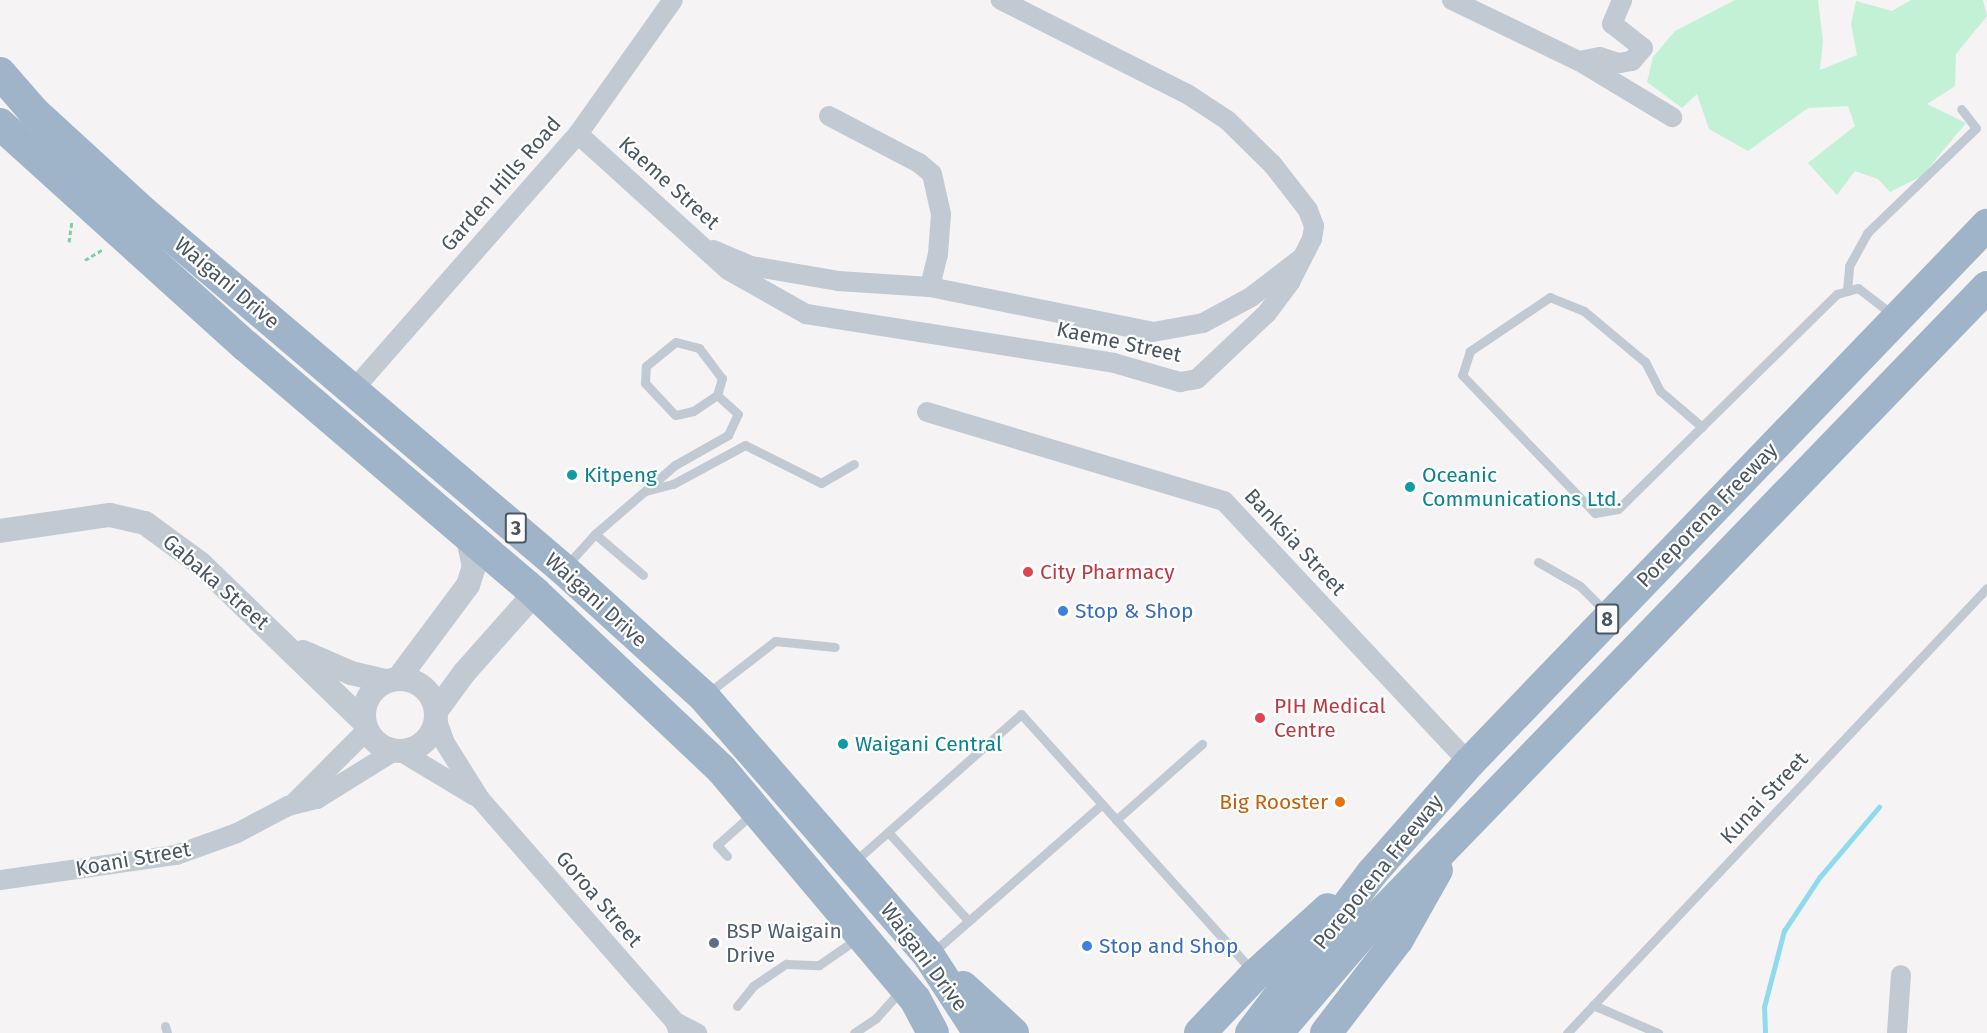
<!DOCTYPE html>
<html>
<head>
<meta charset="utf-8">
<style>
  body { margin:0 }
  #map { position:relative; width:1987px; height:1033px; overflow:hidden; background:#f5f3f3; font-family:"Fira Sans",sans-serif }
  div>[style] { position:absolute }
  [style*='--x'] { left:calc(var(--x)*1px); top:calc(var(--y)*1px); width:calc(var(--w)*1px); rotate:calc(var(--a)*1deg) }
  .green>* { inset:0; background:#c3f1d5 }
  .stream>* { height:4.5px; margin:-2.25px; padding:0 2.25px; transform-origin:2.25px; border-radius:2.25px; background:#90daee }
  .path>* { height:3px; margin-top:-1.5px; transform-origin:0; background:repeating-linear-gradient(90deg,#7ad0a6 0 4.5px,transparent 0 7.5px) }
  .service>* { height:9px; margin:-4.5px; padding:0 4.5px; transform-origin:4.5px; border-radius:4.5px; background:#c1cad2 }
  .minor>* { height:20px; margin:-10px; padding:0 10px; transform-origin:10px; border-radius:10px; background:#c1cad2 }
  .tertiary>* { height:24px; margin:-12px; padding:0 12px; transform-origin:12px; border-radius:12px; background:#c1cad2 }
  .tertiary>.ring { margin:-12px; padding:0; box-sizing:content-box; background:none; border:24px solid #c1cad2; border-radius:50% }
  .trunk>* { height:32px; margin:-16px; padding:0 16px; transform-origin:16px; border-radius:16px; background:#9fb4c9 }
  .dots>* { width:16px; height:16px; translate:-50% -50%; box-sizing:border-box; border:3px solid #fff; border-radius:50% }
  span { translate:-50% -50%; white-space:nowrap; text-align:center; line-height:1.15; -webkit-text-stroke:4.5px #fff; paint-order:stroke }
  .shield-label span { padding:2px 4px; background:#fff; border:2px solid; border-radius:4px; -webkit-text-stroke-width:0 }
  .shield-label { font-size:20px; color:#4a5661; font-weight:700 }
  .street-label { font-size:21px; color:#4a5661 }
  .culture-label { font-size:21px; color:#0d838f }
  .left { translate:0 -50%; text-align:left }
  .health-label { font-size:21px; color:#be3a42 }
  .shop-label { font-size:21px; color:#366cbe }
  .food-label { font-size:21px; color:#c56008 }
  .right { translate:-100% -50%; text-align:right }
  .service-label { font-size:21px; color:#4e5e75 }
</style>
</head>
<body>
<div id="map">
  <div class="green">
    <div style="clip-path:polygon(1735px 0,1818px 0,1823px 41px,1820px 70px,1857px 55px,1851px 24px,1856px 1px,1892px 11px,1911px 0,1983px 0,1987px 16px,1956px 54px,1955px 86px,1927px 104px,1966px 123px,1922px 176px,1890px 192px,1878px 179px,1855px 171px,1837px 195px,1808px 163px,1855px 126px,1848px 106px,1808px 108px,1748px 151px,1709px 129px,1697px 94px,1682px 108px,1647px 82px,1653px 57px,1675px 31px)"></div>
  </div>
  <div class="stream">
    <div style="--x:1765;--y:1033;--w:26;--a:-92"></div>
    <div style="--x:1764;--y:1007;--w:79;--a:-75.3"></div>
    <div style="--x:1784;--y:931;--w:64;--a:-56.6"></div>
    <div style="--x:1819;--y:878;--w:93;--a:-49.8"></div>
  </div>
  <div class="path">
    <div style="--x:69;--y:242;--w:21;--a:-82"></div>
    <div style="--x:85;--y:260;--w:21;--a:-31"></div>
  </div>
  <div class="service">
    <div style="--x:1847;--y:291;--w:25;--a:-85"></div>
    <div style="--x:1849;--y:266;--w:38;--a:-61"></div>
    <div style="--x:1867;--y:233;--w:151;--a:-43.9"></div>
    <div style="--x:1976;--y:128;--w:24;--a:-128"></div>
    <div style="--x:1702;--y:427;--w:55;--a:-139.4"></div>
    <div style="--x:1660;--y:391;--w:33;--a:-117"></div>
    <div style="--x:1645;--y:362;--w:80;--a:-140.1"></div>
    <div style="--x:1584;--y:311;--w:37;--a:-158"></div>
    <div style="--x:1550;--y:297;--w:97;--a:146"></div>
    <div style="--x:1470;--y:351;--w:25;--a:108"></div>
    <div style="--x:1462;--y:375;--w:192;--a:46.1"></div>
    <div style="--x:1595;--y:513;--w:23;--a:-10"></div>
    <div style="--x:1618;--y:509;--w:307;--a:-44.5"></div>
    <div style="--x:1837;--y:294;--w:22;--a:-16"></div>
    <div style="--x:1858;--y:288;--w:44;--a:37.6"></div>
    <div style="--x:646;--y:491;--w:28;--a:-15"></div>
    <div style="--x:673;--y:484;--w:82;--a:-28.4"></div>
    <div style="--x:745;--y:445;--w:85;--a:26.6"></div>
    <div style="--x:821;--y:483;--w:38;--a:-30"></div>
    <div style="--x:595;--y:534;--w:106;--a:-40.8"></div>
    <div style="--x:675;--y:465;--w:61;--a:-29.5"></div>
    <div style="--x:728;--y:435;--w:23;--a:-65"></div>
    <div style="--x:738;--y:414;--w:28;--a:-138"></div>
    <div style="--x:717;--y:395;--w:29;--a:146"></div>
    <div style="--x:693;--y:411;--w:18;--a:167"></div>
    <div style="--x:675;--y:415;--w:44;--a:-133.2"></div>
    <div style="--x:645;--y:383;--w:17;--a:-87"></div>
    <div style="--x:646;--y:366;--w:38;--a:-39"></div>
    <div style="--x:676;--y:342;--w:24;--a:15"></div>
    <div style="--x:699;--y:348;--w:38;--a:53"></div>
    <div style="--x:722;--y:378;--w:18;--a:106"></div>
    <div style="--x:1538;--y:562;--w:48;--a:29.7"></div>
    <div style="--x:1580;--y:586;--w:37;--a:45"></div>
    <div style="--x:567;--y:565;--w:42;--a:-47.9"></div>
    <div style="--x:595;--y:534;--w:63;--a:40.5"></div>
    <div style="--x:708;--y:693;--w:85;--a:-37.8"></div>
    <div style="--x:775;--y:641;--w:60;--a:5.7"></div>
    <div style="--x:1116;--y:820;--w:115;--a:-41.5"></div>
    <div style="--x:888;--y:832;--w:118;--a:47.8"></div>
    <div style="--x:727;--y:856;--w:15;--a:-132"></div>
    <div style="--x:717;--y:845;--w:47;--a:-41.5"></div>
    <div style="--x:854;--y:862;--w:223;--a:-41.5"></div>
    <div style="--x:1021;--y:714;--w:346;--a:48"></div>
    <div style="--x:932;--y:953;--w:226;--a:-41.2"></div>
    <div style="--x:1593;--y:1005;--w:71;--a:23.3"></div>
    <div style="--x:737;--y:1006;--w:26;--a:-51"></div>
    <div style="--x:753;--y:986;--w:40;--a:-34"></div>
    <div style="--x:786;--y:964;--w:33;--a:2"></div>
    <div style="--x:819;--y:965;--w:47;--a:-34.7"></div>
    <div style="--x:165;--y:1026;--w:7;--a:74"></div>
    <div style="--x:854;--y:1033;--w:27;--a:-34"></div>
    <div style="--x:876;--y:1018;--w:36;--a:-48"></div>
    <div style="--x:1567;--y:1033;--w:612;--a:-46.66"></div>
  </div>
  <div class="minor">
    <div style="--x:1452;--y:0;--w:141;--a:25.7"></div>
    <div style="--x:1579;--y:61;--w:109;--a:31.1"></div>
    <div style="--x:1579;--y:61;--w:21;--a:-11"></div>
    <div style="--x:1600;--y:57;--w:20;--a:18"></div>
    <div style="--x:1619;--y:63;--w:13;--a:-9"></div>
    <div style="--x:1632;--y:61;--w:17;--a:-50"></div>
    <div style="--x:1643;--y:48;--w:39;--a:-142"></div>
    <div style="--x:1612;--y:24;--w:26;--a:-67"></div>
    <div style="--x:829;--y:116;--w:102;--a:27.6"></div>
    <div style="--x:919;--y:163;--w:17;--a:40"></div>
    <div style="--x:932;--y:174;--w:41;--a:77.3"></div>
    <div style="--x:941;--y:214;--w:40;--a:94.3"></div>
    <div style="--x:938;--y:254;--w:34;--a:104"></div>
    <div style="--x:578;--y:134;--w:202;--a:42.2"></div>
    <div style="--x:728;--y:270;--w:90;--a:29.4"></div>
    <div style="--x:806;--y:314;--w:312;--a:9"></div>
    <div style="--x:1114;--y:363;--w:69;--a:16.1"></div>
    <div style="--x:1180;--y:382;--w:17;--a:-10"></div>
    <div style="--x:1197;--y:379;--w:96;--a:-43.3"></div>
    <div style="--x:1267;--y:313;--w:39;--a:-53"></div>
    <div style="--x:1290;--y:282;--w:48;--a:-62.9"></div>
    <div style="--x:1312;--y:239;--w:13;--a:-81"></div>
    <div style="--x:1314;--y:226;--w:17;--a:-111"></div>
    <div style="--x:1308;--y:210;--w:57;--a:-127.9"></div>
    <div style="--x:1273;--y:165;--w:64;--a:-135.6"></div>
    <div style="--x:1227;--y:120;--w:45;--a:-146.7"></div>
    <div style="--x:1189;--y:95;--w:211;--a:-153.2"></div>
    <div style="--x:713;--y:250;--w:41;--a:22.8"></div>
    <div style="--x:751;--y:266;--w:88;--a:9.8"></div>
    <div style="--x:838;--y:281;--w:92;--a:3.7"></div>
    <div style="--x:930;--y:287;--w:227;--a:11.4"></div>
    <div style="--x:1153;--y:332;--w:51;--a:-10.2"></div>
    <div style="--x:1203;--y:323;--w:55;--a:-28.4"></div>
    <div style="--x:1251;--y:297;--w:61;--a:-37.6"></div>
    <div style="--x:353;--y:390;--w:341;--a:-48.7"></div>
    <div style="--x:578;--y:134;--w:164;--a:-54.7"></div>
    <div style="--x:927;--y:412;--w:310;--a:16.7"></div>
    <div style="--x:1224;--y:501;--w:359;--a:46.9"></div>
    <div style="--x:437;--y:721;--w:23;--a:70"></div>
    <div style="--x:445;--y:743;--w:66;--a:58"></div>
    <div style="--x:480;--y:799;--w:296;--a:48.8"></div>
    <div style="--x:675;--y:1022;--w:12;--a:70"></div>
    <div style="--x:400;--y:751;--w:87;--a:31"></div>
    <div style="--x:295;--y:802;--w:102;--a:-45"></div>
    <div style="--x:0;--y:880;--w:178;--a:-8.1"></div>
    <div style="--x:176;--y:855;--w:65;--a:-19.8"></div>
    <div style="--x:237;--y:833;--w:58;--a:-27.9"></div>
    <div style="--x:288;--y:806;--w:30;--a:-14"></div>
    <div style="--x:317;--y:799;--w:91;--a:-31.9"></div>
    <div style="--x:675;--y:1022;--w:25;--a:27"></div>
    <div style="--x:1897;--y:1033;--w:58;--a:-86.1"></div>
  </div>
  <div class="tertiary">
    <div style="--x:0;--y:531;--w:111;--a:-8.3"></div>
    <div style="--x:110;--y:515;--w:36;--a:13"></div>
    <div style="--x:145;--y:523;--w:69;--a:36.2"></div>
    <div style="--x:201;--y:564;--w:227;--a:44.1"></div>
    <div style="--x:303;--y:652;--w:52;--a:23.6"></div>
    <div style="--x:351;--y:673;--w:36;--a:13"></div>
    <div class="ring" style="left:364px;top:679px;width:48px;height:48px"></div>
    <div style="--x:398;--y:679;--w:117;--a:-53.3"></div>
    <div style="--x:468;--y:585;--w:19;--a:-72"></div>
    <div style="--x:474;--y:567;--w:34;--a:-102"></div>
    <div style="--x:437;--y:710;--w:46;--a:-53.9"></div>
    <div style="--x:464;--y:673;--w:107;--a:-48.4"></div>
  </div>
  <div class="trunk">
    <div style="--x:0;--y:73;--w:52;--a:48.9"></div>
    <div style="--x:34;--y:112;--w:148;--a:42.5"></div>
    <div style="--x:143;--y:212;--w:551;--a:40.36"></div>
    <div style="--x:563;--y:569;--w:190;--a:42.2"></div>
    <div style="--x:704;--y:697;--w:343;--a:49"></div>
    <div style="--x:929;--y:956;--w:92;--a:57"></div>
    <div style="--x:0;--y:124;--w:331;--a:42.1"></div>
    <div style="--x:246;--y:346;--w:380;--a:40.5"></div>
    <div style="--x:535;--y:593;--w:257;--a:43.4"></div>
    <div style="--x:722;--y:770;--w:299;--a:49.9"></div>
    <div style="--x:915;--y:999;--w:38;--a:62"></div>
    <div style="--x:963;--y:987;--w:68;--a:42.6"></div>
    <div style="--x:1200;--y:1033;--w:80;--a:-46.5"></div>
    <div style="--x:1255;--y:975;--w:98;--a:-42.1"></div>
    <div style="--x:1251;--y:1033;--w:201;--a:-52.9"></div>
    <div style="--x:1372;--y:873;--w:147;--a:-48.6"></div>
    <div style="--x:1469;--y:763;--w:747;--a:-46.09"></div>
    <div style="--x:1277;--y:1033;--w:138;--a:-49.4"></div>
    <div style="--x:1367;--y:928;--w:892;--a:-45.95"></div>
    <div style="--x:1326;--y:1033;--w:118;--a:-52.5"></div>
    <div style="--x:1398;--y:939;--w:79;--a:-60.5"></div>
  </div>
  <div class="dots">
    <div style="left:572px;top:475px;background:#0f9aa8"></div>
    <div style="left:1410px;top:487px;background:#0f9aa8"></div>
    <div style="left:1028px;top:572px;background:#e0444e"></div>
    <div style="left:1063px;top:611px;background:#3f7fe0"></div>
    <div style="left:1260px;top:718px;background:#e0444e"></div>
    <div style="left:843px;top:744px;background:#0f9aa8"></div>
    <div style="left:1340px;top:802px;background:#e8710a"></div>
    <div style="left:714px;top:943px;background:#5c6f8a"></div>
    <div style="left:1087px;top:946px;background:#3f7fe0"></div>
  </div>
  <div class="shield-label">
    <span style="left:516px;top:528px">3</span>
    <span style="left:1607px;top:619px">8</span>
  </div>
  <div class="street-label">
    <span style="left:669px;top:183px;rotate:42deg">Kaeme Street</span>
    <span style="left:501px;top:184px;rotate:-49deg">Garden Hills Road</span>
    <span style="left:227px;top:283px;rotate:40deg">Waigani Drive</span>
    <span style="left:1119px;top:342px;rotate:12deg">Kaeme Street</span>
    <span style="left:1707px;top:515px;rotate:-46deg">Poreporena Freeway</span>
    <span style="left:1295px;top:542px;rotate:47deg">Banksia Street</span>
    <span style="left:216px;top:582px;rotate:41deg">Gabaka Street</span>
    <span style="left:596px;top:600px;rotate:42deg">Waigani Drive</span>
    <span style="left:1764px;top:798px;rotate:-47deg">Kunai Street</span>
    <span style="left:133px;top:859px;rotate:-10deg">Koani Street</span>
    <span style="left:1378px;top:872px;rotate:-51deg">Poreporena Freeway</span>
    <span style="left:599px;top:899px;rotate:49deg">Goroa Street</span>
    <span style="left:924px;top:957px;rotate:53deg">Waigani Drive</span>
  </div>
  <div class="culture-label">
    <span class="left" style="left:584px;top:475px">Kitpeng</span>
    <span class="left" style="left:1422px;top:487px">Oceanic<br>Communications Ltd.</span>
    <span class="left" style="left:855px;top:744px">Waigani Central</span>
  </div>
  <div class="health-label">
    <span class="left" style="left:1040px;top:572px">City Pharmacy</span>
    <span class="left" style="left:1274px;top:718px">PIH Medical<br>Centre</span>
  </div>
  <div class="shop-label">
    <span class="left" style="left:1075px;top:611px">Stop &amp; Shop</span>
    <span class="left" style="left:1099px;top:946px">Stop and Shop</span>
  </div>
  <div class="food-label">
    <span class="right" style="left:1328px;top:802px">Big Rooster</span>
  </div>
  <div class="service-label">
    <span class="left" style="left:726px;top:943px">BSP Waigain<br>Drive</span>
  </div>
</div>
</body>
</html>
